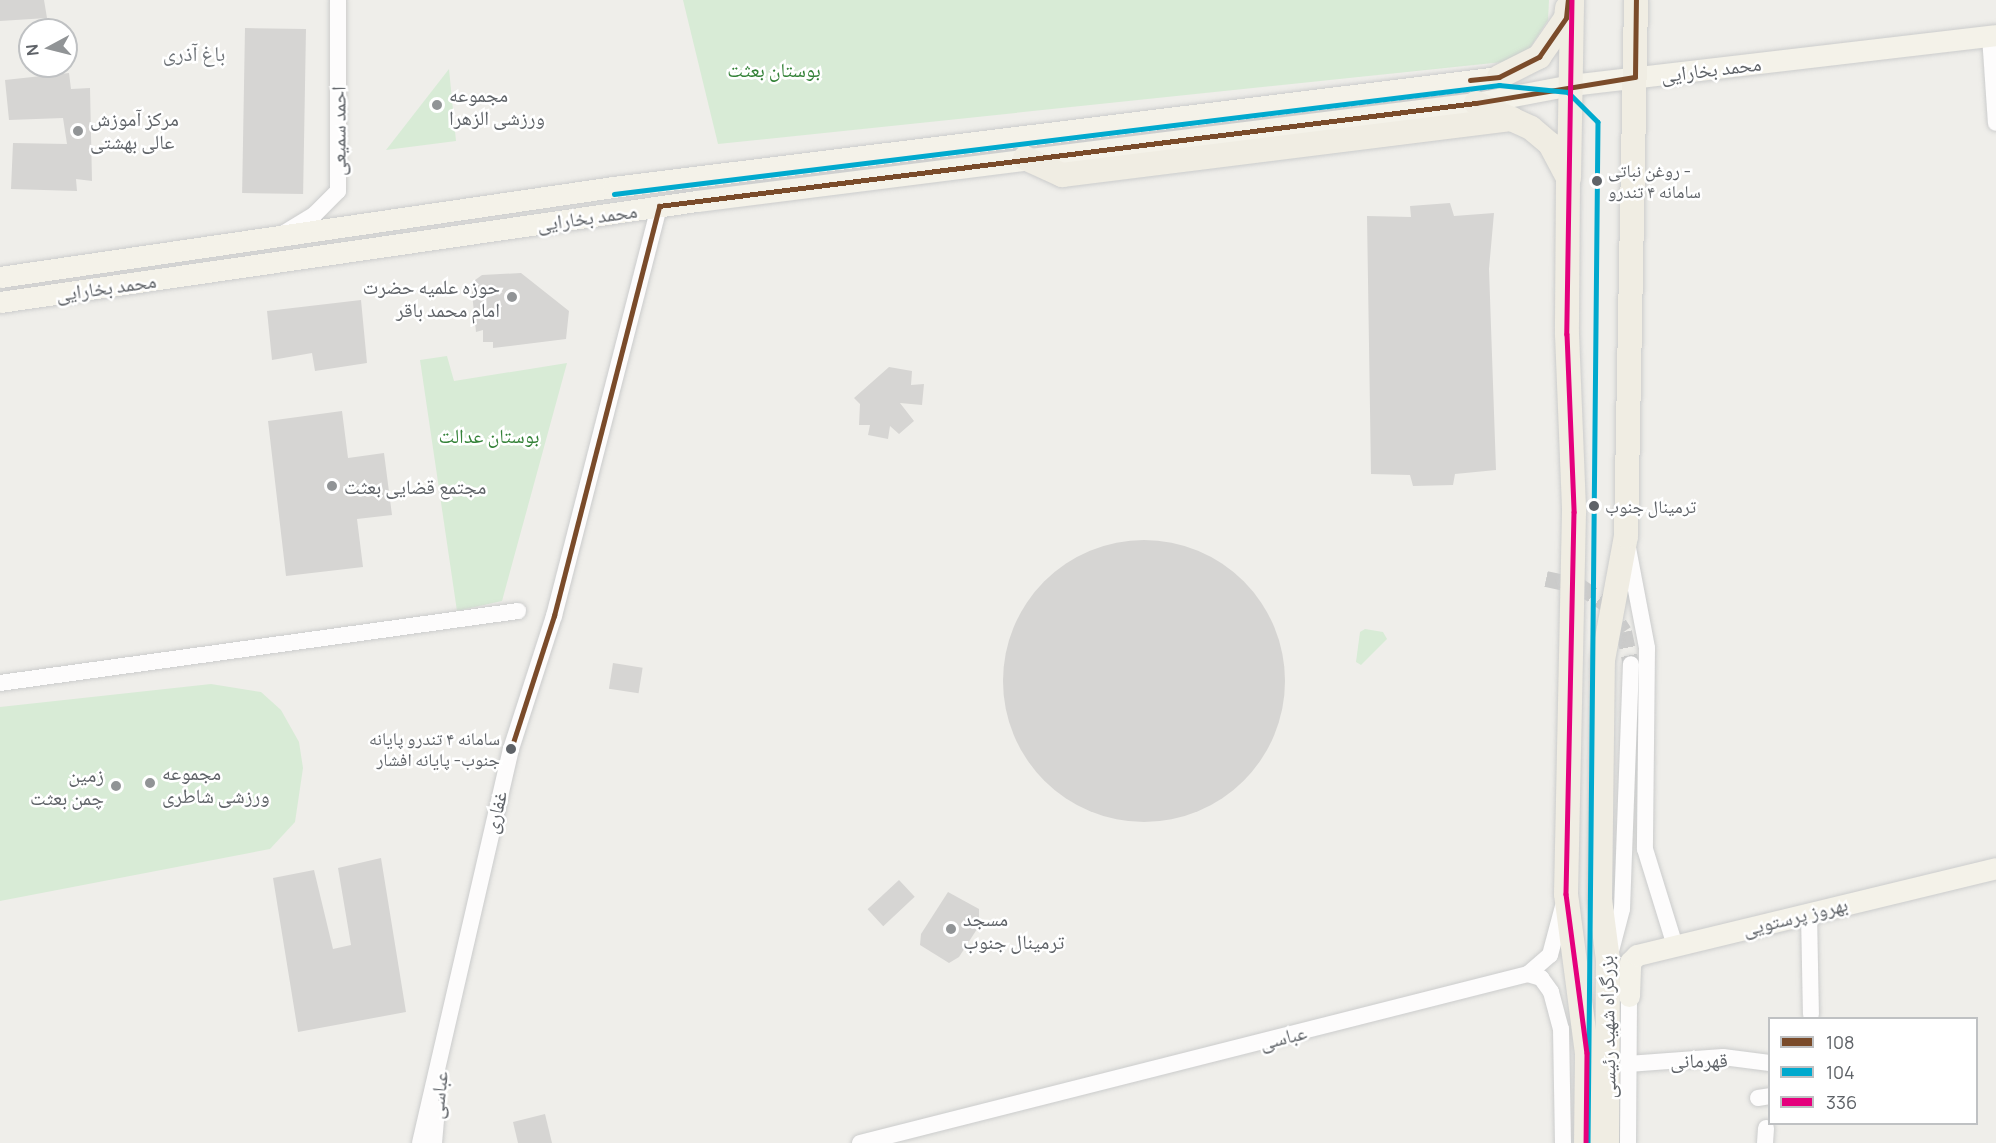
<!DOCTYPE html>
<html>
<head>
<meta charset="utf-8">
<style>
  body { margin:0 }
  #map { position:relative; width:1996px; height:1143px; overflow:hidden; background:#efeeea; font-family:Manrope,"Noto Naskh Arabic",sans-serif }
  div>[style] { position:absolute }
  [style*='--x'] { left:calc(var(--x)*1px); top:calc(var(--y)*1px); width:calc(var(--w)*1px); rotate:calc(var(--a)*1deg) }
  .green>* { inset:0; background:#d8ebd6 }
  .building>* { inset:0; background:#d6d5d3; transform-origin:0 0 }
  .round { border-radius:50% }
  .minor-tunnel>* { height:16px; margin-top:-8px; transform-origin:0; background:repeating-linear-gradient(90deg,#cbcbca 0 16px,transparent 0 24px) }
  .roads { filter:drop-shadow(0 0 2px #cbcccc) drop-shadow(0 0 2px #cbcccc) }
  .minor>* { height:16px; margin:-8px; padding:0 8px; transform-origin:8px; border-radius:8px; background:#fdfcfc }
  .major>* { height:21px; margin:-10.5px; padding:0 10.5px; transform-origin:10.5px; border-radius:10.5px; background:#f4f2e9 }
  .highway>* { height:24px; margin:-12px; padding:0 12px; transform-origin:12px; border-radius:12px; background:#f0ede3 }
  .bus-1>* { height:4.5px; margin:-2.25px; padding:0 2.25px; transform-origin:2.25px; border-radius:2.25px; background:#7a4b2a }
  .bus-2>* { height:4.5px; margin:-2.25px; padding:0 2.25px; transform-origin:2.25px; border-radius:2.25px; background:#00a9ce }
  .bus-3>* { height:4.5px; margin:-2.25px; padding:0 2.25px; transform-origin:2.25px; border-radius:2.25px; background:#e5007d }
  .dots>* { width:16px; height:16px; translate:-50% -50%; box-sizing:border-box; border:3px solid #fff; border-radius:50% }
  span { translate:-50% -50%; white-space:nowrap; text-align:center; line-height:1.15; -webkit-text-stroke:5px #fff; paint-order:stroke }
  .bus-label { font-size:18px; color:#5f6368 }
  .left { translate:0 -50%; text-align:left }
  .right { translate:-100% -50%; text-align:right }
  .park-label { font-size:20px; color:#348238 }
  .street-label { font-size:20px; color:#5f6368 }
  .poi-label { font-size:20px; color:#5f6368 }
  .neighbourhood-label { font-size:21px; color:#70757a }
  .legend { position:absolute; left:1768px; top:1017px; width:210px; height:108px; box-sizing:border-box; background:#fff; border:2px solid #bfc1c3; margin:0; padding:8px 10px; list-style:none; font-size:18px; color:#5f6368 }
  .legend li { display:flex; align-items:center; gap:12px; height:30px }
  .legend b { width:30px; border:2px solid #bfc1c3 }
  .north { position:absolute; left:18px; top:18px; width:60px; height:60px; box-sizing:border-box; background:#fff; border:2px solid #bfc1c3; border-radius:50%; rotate:263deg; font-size:16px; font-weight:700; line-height:24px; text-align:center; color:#5f6368 }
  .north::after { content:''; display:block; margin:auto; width:21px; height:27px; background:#919496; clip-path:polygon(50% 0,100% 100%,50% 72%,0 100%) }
</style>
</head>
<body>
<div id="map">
  <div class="green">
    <div style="clip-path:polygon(683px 0,1549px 0,1548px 20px,1522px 60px,718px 144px)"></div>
    <div style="clip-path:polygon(449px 69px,456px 141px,386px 150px)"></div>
    <div style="clip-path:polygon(447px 356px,454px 381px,567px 363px,502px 601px,457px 611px,420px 360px)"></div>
    <div style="clip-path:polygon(1365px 629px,1383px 632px,1387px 639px,1361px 665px,1356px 662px,1360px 632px)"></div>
    <div style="clip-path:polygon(211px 684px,261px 692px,281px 710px,299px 742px,303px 768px,295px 822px,270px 849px,0 901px,0 707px)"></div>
  </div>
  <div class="building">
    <div style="clip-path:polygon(0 0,44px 0,47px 18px,0 21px)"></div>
    <div style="left:245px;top:28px;width:61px;height:165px;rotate:1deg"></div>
    <div style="clip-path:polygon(69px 73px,71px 89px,90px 88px,92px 181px,76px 179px,77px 191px,11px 189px,13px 143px,67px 144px,63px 118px,9px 120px,5px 80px)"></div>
    <div style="clip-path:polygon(1450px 203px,1454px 216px,1494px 213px,1489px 269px,1496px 470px,1455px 474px,1453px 485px,1413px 486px,1410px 475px,1371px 474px,1367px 216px,1411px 217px,1410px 206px)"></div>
    <div style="clip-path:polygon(521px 273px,569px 311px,566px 339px,493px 348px,493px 342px,483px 342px,483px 330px,476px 332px,471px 283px,482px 275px)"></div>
    <div style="clip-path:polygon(361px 300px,367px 363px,315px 371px,312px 353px,272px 360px,267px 311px)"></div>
    <div style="clip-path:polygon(889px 367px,912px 371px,911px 385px,924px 384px,922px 405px,900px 403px,914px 421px,899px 434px,890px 426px,888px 439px,868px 435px,870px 425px,859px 425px,860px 404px,854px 398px)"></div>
    <div style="clip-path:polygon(342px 411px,348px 458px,384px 453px,392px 515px,357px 519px,363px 567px,286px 576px,268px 421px)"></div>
    <div class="round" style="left:1003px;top:540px;width:282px;height:282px"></div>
    <div style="left:613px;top:663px;width:30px;height:26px;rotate:9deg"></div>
    <div style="clip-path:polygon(381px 858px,406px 1012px,298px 1032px,273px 878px,314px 870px,333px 949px,351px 945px,338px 868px)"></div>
    <div style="left:899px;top:880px;width:23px;height:43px;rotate:47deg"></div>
    <div style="clip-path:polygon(948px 892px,979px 909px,979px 926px,959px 957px,949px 963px,920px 945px,921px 934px)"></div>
    <div style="clip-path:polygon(545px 1114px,552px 1143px,518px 1143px,513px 1122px)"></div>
  </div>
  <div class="minor-tunnel">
    <div style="--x:1546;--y:579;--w:34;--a:12"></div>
    <div style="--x:1579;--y:586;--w:32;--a:34"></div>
    <div style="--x:1606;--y:604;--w:33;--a:57"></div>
    <div style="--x:1624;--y:632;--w:33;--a:78"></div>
  </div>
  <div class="roads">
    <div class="minor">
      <div style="--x:1990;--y:36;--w:87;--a:86.1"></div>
      <div style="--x:284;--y:233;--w:35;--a:-31"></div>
      <div style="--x:314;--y:215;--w:34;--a:-45"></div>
      <div style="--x:338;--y:191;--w:191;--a:-90"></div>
      <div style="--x:1628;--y:548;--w:102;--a:79.2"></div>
      <div style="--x:1647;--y:648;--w:201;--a:90.6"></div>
      <div style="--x:1645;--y:849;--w:102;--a:72.8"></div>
      <div style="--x:0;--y:683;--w:523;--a:-7.91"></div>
      <div style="--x:1809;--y:913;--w:101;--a:88.9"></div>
      <div style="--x:1611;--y:951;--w:43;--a:-75.3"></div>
      <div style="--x:1622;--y:909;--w:245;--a:-87.9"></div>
      <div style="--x:1528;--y:974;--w:29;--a:-41"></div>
      <div style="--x:1550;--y:955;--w:51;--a:-75.1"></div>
      <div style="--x:1628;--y:1064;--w:95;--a:-4.2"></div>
      <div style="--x:1723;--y:1057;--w:47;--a:7.3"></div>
      <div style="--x:1758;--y:1098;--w:12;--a:-9"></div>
      <div style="--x:420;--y:1143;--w:404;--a:-77"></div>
      <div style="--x:511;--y:749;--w:140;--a:-72.1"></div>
      <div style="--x:554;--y:616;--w:423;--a:-75.6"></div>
      <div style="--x:434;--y:1143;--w:35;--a:-85"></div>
      <div style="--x:860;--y:1143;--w:689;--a:-14.2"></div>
      <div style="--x:1528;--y:974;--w:14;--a:17"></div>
      <div style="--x:1541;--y:978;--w:17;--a:54"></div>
      <div style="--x:1551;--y:992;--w:38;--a:75"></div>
      <div style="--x:1561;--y:1029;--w:114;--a:89"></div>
      <div style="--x:1628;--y:1143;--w:147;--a:-89.6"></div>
      <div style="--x:1765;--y:1143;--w:15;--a:-86"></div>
    </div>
    <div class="major">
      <div style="--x:0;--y:277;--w:620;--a:-8.35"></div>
      <div style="--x:613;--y:187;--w:893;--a:-7.08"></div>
      <div style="--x:0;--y:302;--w:704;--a:-8.25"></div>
      <div style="--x:697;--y:201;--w:785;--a:-7.17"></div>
      <div style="--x:1476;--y:103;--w:97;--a:-10.7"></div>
      <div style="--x:1571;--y:85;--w:428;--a:-6.7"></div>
      <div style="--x:1629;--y:996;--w:34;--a:-88"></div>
      <div style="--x:1630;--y:962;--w:10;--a:-45"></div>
      <div style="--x:1637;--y:955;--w:369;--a:-13.6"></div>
    </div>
    <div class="highway">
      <div style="--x:1499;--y:77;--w:45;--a:-26.6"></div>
      <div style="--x:1539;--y:57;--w:47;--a:-55.3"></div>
      <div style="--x:1566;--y:18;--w:10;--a:-84"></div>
      <div style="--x:1476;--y:103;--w:60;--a:24.4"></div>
      <div style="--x:1531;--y:128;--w:25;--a:40"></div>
      <div style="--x:1550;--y:144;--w:38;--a:62"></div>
      <div style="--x:1568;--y:178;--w:156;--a:90.4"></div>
      <div style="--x:1567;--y:334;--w:178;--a:87.7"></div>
      <div style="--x:1574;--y:512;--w:382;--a:91.2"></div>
      <div style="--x:1566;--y:894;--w:160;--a:82.5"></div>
      <div style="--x:1587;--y:1053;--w:90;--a:90.6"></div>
      <div style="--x:1025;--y:158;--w:41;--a:24.7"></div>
      <div style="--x:1062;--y:175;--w:454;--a:-7.1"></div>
      <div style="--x:1569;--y:178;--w:178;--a:-89"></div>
      <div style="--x:1607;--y:1143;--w:183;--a:-89.7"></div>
      <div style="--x:1608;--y:960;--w:62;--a:-97.5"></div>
      <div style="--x:1600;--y:899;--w:239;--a:-89.3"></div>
      <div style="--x:1603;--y:660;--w:126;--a:-79.5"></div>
      <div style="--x:1626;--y:536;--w:536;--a:-88.93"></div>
    </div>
  </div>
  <div class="bus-1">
    <div style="--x:1470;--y:80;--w:29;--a:-6"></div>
    <div style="--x:1499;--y:77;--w:45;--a:-26.6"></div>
    <div style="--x:1539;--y:57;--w:47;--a:-55.3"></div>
    <div style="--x:1566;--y:18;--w:18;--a:-84"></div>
    <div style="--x:511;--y:749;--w:140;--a:-72.1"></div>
    <div style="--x:554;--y:616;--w:423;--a:-75.6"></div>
    <div style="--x:659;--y:206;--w:823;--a:-7.19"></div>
    <div style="--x:1476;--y:103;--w:161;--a:-9.3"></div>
    <div style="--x:1635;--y:77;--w:77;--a:-89.3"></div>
  </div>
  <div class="bus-2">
    <div style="--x:614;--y:194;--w:892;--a:-7.02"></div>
    <div style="--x:1499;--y:85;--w:69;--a:5.8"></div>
    <div style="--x:1568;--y:92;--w:42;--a:45"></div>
    <div style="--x:1598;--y:122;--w:1021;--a:90.56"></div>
  </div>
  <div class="bus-3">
    <div style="--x:1572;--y:0;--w:334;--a:90.9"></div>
    <div style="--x:1567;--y:334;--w:178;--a:87.7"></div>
    <div style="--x:1574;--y:512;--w:382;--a:91.2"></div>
    <div style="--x:1566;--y:894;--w:160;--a:82.5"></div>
    <div style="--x:1587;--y:1053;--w:90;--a:90.6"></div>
  </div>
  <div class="dots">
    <div style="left:437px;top:105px;background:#919496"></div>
    <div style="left:78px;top:131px;background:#919496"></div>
    <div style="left:1597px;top:181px;background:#5f6368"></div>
    <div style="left:512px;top:297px;background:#919496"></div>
    <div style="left:332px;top:486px;background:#919496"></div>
    <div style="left:1594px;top:506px;background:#5f6368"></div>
    <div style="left:511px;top:749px;background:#5f6368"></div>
    <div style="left:150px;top:783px;background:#919496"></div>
    <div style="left:116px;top:786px;background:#919496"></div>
    <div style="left:951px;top:929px;background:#919496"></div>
  </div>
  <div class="bus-label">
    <span class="left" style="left:1608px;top:181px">روغن نباتی -<br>سامانه ۴ تندرو</span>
    <span class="left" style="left:1605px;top:506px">ترمینال جنوب</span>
    <span class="right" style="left:500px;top:749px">سامانه ۴ تندرو پایانه<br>جنوب- پایانه افشار</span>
  </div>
  <div class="park-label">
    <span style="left:774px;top:69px">بوستان بعثت</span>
    <span style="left:489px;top:435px">بوستان عدالت</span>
  </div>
  <div class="street-label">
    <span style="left:1711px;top:69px;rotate:-7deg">محمد بخارایی</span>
    <span style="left:338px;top:131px;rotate:-90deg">احمد سمیعی</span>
    <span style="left:587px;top:217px;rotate:-8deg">محمد بخارایی</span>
    <span style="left:106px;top:287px;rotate:-8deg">محمد بخارایی</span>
    <span style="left:495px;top:812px;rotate:-76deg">غفاری</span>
    <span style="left:1795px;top:916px;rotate:-14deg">بهروز پرستویی</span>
    <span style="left:1607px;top:1027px;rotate:-91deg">بزرگراه شهید رئیسی</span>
    <span style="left:1283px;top:1037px;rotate:-14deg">عباسی</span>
    <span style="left:1699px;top:1060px;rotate:-1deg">قهرمانی</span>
    <span style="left:438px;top:1095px;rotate:-84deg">عباسی</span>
  </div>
  <div class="poi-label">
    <span class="left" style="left:449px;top:106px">مجموعه<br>ورزشی الزهرا</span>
    <span class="left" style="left:90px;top:130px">مرکز آموزش<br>عالی بهشتی</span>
    <span class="right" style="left:500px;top:298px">حوزه علمیه حضرت<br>امام محمد باقر</span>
    <span class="left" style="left:344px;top:486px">مجتمع قضایی بعثت</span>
    <span class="left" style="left:162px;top:784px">مجموعه<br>ورزشی شاطری</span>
    <span class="right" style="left:104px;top:786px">زمین<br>چمن بعثت</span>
    <span class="left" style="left:963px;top:930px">مسجد<br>ترمینال جنوب</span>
  </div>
  <div class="neighbourhood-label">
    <span style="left:194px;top:53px">باغ آذری</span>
  </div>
  <ul class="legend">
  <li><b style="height:8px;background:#7a4b2a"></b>108</li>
  <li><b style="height:8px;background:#00a9ce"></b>104</li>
  <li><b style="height:8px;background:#e5007d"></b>336</li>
  </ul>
  <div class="north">N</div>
</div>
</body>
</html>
